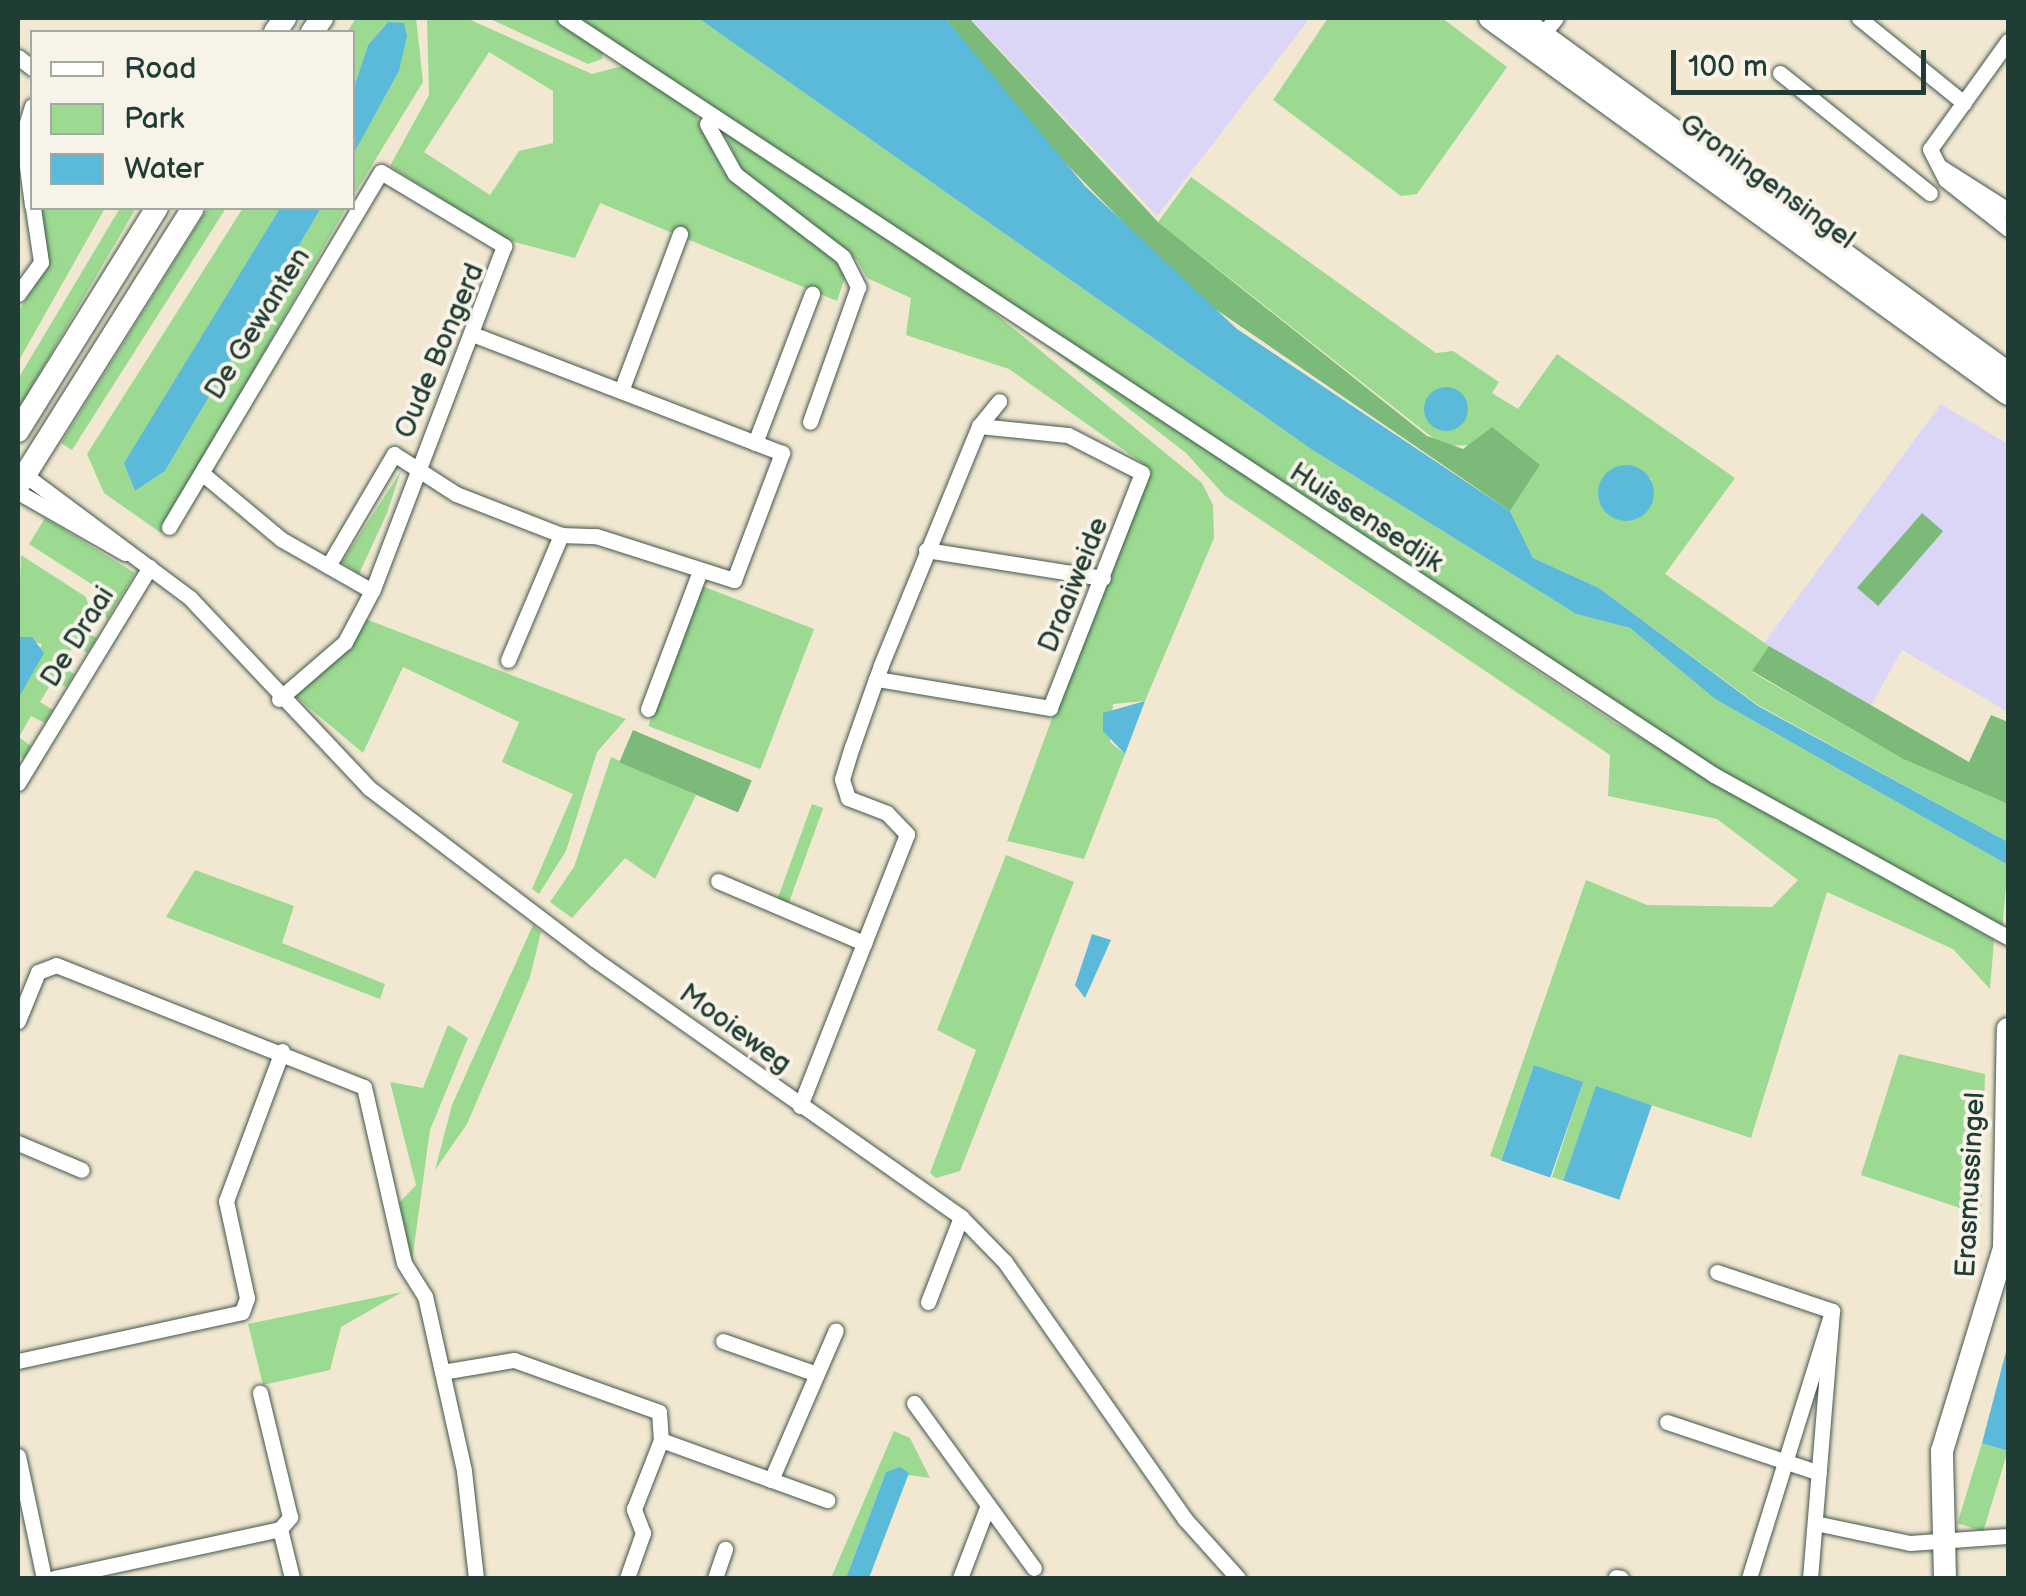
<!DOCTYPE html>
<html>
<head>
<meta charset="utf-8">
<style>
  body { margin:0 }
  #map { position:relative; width:2026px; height:1596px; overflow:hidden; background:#f2e8d1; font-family:"Balsamiq Sans",sans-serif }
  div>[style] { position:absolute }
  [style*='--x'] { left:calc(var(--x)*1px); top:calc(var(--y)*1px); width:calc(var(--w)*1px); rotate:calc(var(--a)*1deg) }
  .built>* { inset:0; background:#dcd6f6 }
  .green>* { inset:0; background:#9bda90; transform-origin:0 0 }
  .forest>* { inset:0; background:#7cba7a; transform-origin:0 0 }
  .water>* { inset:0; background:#5bbad9; transform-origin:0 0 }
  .round { border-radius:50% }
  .roads { filter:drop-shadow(0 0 2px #3f574c) drop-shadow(0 0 2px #3f574c) }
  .street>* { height:15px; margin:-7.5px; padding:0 7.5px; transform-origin:7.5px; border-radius:7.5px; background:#fff }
  .secondary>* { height:22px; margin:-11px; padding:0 11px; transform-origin:11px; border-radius:11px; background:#fff }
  span { translate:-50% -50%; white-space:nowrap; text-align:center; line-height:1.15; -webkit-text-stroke:8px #f7f3e8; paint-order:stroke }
  .street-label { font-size:28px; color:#1f3d34 }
  .frame { position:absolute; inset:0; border:20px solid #1f3d34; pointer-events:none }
  .legend { position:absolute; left:30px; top:30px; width:325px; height:180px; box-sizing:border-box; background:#f7f3e8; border:2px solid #a1aaa0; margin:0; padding:12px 18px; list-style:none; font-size:30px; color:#1f3d34 }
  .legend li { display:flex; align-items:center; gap:20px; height:50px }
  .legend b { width:50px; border:2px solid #a1aaa0 }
  .scale { position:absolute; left:1671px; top:50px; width:255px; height:45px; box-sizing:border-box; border:5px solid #1f3d34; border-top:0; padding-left:12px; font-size:30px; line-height:35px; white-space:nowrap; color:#1f3d34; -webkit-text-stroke:8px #f7f3e8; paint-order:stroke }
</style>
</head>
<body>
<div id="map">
  <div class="built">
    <div style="clip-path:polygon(970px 18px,1310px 18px,1157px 216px)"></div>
    <div style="clip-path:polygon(1941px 404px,2008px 444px,2008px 712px,1902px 650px,1865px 716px,1758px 651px)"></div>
  </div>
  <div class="green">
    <div style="clip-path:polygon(356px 18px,416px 18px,423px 82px,353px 196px,353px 155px,399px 71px,388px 22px,368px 45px,353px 90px,347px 32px)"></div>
    <div style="clip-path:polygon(evenodd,427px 18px,466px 18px,592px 74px,626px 65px,694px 111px,723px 171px,834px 257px,845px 277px,837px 301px,600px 203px,575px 258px,507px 240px,390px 166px,429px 95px,427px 18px,489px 52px,553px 91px,553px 143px,519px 151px,490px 195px,424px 152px,489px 52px)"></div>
    <div style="clip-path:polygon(488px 18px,553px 18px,603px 50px,602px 59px,588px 64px)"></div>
    <div style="clip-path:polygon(574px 18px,698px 18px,1311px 449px,1576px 614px,1630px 628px,1715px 699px,2008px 865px,2002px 931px,1706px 766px)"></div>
    <div style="clip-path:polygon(1328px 18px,1442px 18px,1507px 67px,1417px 194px,1401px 196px,1273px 100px)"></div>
    <div style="clip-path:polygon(723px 131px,980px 301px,1202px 483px,1213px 505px,1214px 538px,1145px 701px,1113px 704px,1110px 742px,1125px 754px,1084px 859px,1007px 841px,1145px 465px,1009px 369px,906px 335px,911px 298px,867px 278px,857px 260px,743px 172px)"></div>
    <div style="clip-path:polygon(evenodd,1191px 177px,1436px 353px,1453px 351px,1499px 382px,1492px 393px,1518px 409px,1557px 354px,1735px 478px,1665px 574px,1769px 646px,1752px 672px,1903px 759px,2008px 804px,2008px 842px,1758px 705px,1599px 588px,1533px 558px,1510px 511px,1540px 465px,1476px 445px,1443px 446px,1158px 222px,1191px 177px,1626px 465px,1651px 479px,1654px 496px,1603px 509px,1602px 480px,1626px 465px)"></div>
    <div style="clip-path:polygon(40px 208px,105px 208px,18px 362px,18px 311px,49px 266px)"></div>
    <div style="clip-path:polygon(120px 208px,136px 208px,18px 410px,18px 379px)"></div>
    <div style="clip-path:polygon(208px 208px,226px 208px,72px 450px,61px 443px)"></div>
    <div style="clip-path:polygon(243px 208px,280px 208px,125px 463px,135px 491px,165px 471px,321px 208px,346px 208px,161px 533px,104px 493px,87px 454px)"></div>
    <div style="clip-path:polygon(1026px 329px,1612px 721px,1994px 940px,1990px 989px,1953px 949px,1827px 892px,1751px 1138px,1597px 1087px,1564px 1181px,1552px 1177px,1583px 1082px,1534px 1065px,1501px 1160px,1490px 1156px,1586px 880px,1647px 905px,1772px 907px,1798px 880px,1717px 819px,1608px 796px,1610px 755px,1224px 495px,1186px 453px)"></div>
    <div style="clip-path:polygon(401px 471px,387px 513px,359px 574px,342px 562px)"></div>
    <div style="clip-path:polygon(45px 518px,135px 573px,107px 620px,96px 587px,29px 544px)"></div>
    <div style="clip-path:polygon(21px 555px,86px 597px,94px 625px,81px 629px,97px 638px,87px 653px,74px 645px,61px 666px,74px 674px,66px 687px,53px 680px,40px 702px,53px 710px,45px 723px,31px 716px,19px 737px,31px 746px,23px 759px,18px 755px,18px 700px,42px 644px,18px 637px)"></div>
    <div style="left:702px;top:586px;width:120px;height:150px;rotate:21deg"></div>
    <div style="clip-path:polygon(363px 618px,626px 719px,597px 752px,566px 851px,539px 894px,532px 889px,573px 794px,502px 762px,519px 722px,403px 667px,363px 753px,294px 695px)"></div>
    <div style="clip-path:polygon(611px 757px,696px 795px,655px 879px,625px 858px,572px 918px,550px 902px,574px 867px)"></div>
    <div style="left:812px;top:804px;width:12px;height:101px;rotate:20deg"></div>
    <div style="clip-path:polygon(1006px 855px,1074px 882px,960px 1171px,936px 1178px,930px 1173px,976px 1050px,937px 1030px)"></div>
    <div style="clip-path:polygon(195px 870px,294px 906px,282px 943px,385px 984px,380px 999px,166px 917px)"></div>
    <div style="clip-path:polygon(533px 925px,541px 932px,530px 977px,467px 1124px,435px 1170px,452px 1105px)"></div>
    <div style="clip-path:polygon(448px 1025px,468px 1038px,430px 1130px,412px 1261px,399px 1203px,416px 1185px,390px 1082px,423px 1088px)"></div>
    <div style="clip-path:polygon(1899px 1054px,1985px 1074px,1981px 1215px,1861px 1175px)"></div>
    <div style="clip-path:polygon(402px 1292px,341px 1327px,330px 1370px,263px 1385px,248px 1324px)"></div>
    <div style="clip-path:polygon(894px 1431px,910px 1438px,930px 1478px,886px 1472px,846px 1578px,831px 1578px)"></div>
    <div style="left:1982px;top:1443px;width:27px;height:84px;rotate:17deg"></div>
  </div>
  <div class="forest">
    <div style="clip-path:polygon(945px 18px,969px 18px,1158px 222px,1427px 436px,1463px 449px,1492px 427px,1540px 465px,1510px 511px,1192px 293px,1045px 142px)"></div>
    <div style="left:1922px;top:513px;width:28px;height:99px;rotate:41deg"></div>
    <div style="clip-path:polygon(1769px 646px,1969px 762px,1991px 715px,2008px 722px,2008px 804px,1903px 759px,1752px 671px)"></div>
    <div style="left:633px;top:730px;width:129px;height:35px;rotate:23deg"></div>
  </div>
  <div class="water">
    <div style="clip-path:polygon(698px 18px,945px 18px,1085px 186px,1237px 329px,1510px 511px,1533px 558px,1599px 588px,1758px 706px,2008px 842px,2008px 865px,1715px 699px,1630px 628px,1576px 614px,1311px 449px)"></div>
    <div style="clip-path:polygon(388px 22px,404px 23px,407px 36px,399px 71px,353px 155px,353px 90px,368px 45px)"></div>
    <div style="clip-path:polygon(280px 208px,321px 208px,165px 471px,135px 491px,124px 463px)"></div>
    <div class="round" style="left:1424px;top:387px;width:44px;height:44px"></div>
    <div class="round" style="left:1598px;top:465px;width:56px;height:56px"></div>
    <div style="clip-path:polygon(18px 637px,32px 637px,44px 653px,18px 699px)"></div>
    <div style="clip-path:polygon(1145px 701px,1125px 754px,1103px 731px,1103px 713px)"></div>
    <div style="clip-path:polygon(1092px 934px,1111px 940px,1085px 998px,1075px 985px)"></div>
    <div style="left:1534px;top:1065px;width:52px;height:101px;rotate:19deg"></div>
    <div style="left:1596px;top:1086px;width:59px;height:100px;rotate:19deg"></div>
    <div style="clip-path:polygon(2008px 1344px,2008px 1451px,1982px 1443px)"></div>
    <div style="clip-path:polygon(900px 1467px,909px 1473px,869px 1578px,846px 1578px,886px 1472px)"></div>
  </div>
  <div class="roads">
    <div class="street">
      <div style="--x:565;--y:18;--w:1376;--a:33.38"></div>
      <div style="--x:1714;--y:775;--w:336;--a:28.9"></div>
      <div style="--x:1859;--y:18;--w:135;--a:39"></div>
      <div style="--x:1538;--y:40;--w:28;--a:-51"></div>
      <div style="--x:2008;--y:41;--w:133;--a:125.8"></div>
      <div style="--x:1930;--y:149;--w:35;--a:63"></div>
      <div style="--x:1946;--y:180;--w:79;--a:38.3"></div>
      <div style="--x:18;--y:57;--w:18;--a:38"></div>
      <div style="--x:1780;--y:73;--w:192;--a:38.7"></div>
      <div style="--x:32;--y:106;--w:30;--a:107"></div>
      <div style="--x:23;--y:135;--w:71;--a:82.7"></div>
      <div style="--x:712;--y:116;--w:9;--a:122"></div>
      <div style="--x:707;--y:124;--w:57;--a:60.8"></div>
      <div style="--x:735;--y:174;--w:136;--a:37.5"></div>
      <div style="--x:843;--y:257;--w:34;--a:63"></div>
      <div style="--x:858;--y:287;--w:143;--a:109.6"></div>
      <div style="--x:1939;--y:166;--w:82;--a:32.5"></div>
      <div style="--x:18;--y:294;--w:39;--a:-54"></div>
      <div style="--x:41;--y:262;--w:55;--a:-98.4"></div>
      <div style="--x:621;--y:391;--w:168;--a:-69.4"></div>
      <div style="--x:979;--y:426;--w:32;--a:-51"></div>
      <div style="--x:755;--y:443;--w:160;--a:-69.1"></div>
      <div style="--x:21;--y:472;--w:211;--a:36.7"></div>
      <div style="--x:190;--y:598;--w:261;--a:46.7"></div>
      <div style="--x:369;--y:788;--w:283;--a:37.2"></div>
      <div style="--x:594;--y:959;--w:449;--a:35.1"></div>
      <div style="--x:961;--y:1217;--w:63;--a:45.6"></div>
      <div style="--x:1005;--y:1262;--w:314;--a:55"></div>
      <div style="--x:1185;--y:1519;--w:79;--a:48.1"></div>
      <div style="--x:18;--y:492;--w:123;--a:29.7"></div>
      <div style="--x:169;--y:527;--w:413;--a:-59.2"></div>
      <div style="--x:381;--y:172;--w:144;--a:31"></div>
      <div style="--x:504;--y:246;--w:369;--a:110.9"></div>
      <div style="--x:372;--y:591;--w:105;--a:-150.3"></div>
      <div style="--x:281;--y:539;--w:102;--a:-140.2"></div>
      <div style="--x:926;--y:550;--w:179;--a:9"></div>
      <div style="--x:328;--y:566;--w:130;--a:-59.5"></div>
      <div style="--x:394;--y:454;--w:74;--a:32.8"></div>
      <div style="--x:456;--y:494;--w:113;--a:21.3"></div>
      <div style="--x:561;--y:535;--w:35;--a:2"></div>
      <div style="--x:596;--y:536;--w:145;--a:17.7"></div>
      <div style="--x:734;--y:580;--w:136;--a:-69.3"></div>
      <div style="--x:782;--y:453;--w:332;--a:-159"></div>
      <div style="--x:508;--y:660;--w:136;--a:-67"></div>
      <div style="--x:279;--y:699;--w:87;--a:-40.8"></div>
      <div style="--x:345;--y:642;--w:58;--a:-62.1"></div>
      <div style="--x:648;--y:709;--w:145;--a:-69.4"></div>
      <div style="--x:18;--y:783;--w:253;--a:-58.6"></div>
      <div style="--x:718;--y:881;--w:159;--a:23"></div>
      <div style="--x:18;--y:1021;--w:53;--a:-67.8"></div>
      <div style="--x:38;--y:972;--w:19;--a:-21"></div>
      <div style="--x:56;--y:965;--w:331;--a:21.6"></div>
      <div style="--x:364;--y:1087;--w:180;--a:77.2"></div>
      <div style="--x:404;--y:1263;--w:39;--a:58"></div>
      <div style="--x:425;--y:1296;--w:179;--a:77.4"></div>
      <div style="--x:464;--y:1471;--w:108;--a:83.6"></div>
      <div style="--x:800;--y:1106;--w:292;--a:-68.5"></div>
      <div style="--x:907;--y:834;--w:29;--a:-134"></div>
      <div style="--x:887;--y:813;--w:42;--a:-159"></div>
      <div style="--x:848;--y:798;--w:20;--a:-108"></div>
      <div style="--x:842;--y:779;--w:34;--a:-73"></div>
      <div style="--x:852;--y:747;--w:72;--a:-70.6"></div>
      <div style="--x:876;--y:679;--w:15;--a:-70"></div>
      <div style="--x:881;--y:665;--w:258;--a:-67.7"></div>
      <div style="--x:979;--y:426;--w:89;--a:5.8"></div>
      <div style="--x:1068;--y:435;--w:83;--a:27.2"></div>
      <div style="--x:1142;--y:473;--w:252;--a:111.4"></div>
      <div style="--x:1050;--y:708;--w:176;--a:-170.5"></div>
      <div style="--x:18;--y:1143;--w:69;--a:22.9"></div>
      <div style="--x:1717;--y:1272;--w:121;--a:18.7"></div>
      <div style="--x:928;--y:1302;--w:91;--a:-68.8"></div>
      <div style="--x:723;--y:1341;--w:93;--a:19.4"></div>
      <div style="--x:18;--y:1361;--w:229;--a:-12.3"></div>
      <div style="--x:242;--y:1312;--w:15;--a:-70"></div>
      <div style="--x:247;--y:1298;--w:99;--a:-102.2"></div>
      <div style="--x:226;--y:1201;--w:160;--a:-69.5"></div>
      <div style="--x:442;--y:1372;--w:73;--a:-9.5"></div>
      <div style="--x:514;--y:1360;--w:154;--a:19.7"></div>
      <div style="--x:659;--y:1412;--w:28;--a:86"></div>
      <div style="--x:661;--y:1440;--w:177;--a:19.9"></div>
      <div style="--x:914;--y:1403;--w:204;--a:54"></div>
      <div style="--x:1667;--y:1422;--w:160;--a:18.5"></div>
      <div style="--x:18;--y:1456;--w:125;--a:78"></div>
      <div style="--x:771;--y:1480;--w:163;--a:-66.6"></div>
      <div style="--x:1815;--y:1523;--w:97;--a:11.9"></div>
      <div style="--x:1910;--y:1543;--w:98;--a:-4.1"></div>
      <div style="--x:280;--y:1529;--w:50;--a:76.2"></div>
      <div style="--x:1616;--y:1577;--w:5;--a:11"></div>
      <div style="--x:54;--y:1578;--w:231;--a:-12.2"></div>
      <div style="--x:280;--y:1529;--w:16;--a:-50"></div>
      <div style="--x:290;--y:1517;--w:128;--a:-103.6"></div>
      <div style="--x:627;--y:1578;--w:48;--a:-70.4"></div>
      <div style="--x:643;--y:1533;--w:26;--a:-111"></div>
      <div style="--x:634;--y:1509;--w:74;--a:-68.6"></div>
      <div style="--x:715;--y:1578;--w:31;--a:-71"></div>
      <div style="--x:960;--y:1578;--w:78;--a:-69"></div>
      <div style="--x:1749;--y:1578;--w:280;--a:-72.7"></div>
      <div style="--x:1832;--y:1311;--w:268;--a:94.7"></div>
    </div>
    <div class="secondary">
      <div style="--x:1490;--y:18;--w:640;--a:35.97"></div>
      <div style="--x:1519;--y:18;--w:604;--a:35.98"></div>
      <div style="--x:275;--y:32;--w:17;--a:-54"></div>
      <div style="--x:312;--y:32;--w:17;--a:-54"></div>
      <div style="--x:18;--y:431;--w:263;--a:-58.1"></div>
      <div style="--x:18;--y:486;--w:328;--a:-57.8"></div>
      <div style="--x:1945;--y:1578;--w:127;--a:-91.4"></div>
      <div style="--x:1942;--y:1451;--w:212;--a:-73"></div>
      <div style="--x:2004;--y:1248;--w:219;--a:-89"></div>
    </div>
  </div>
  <div class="street-label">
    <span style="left:1767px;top:182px;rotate:36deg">Groningensingel</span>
    <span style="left:258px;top:324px;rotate:-58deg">De Gewanten</span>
    <span style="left:440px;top:351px;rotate:-67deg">Oude Bongerd</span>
    <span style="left:1366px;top:518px;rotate:33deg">Huissensedijk</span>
    <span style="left:1074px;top:585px;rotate:-68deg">Draaiweide</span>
    <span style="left:78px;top:637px;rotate:-58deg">De Draai</span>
    <span style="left:735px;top:1029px;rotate:36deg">Mooieweg</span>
    <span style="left:1971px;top:1185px;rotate:-87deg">Erasmussingel</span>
  </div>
  <div class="frame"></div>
  <ul class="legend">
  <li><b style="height:12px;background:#fff"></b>Road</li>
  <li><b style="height:28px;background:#9bda90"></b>Park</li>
  <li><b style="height:28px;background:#5bbad9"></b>Water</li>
  </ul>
  <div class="scale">100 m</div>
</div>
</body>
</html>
